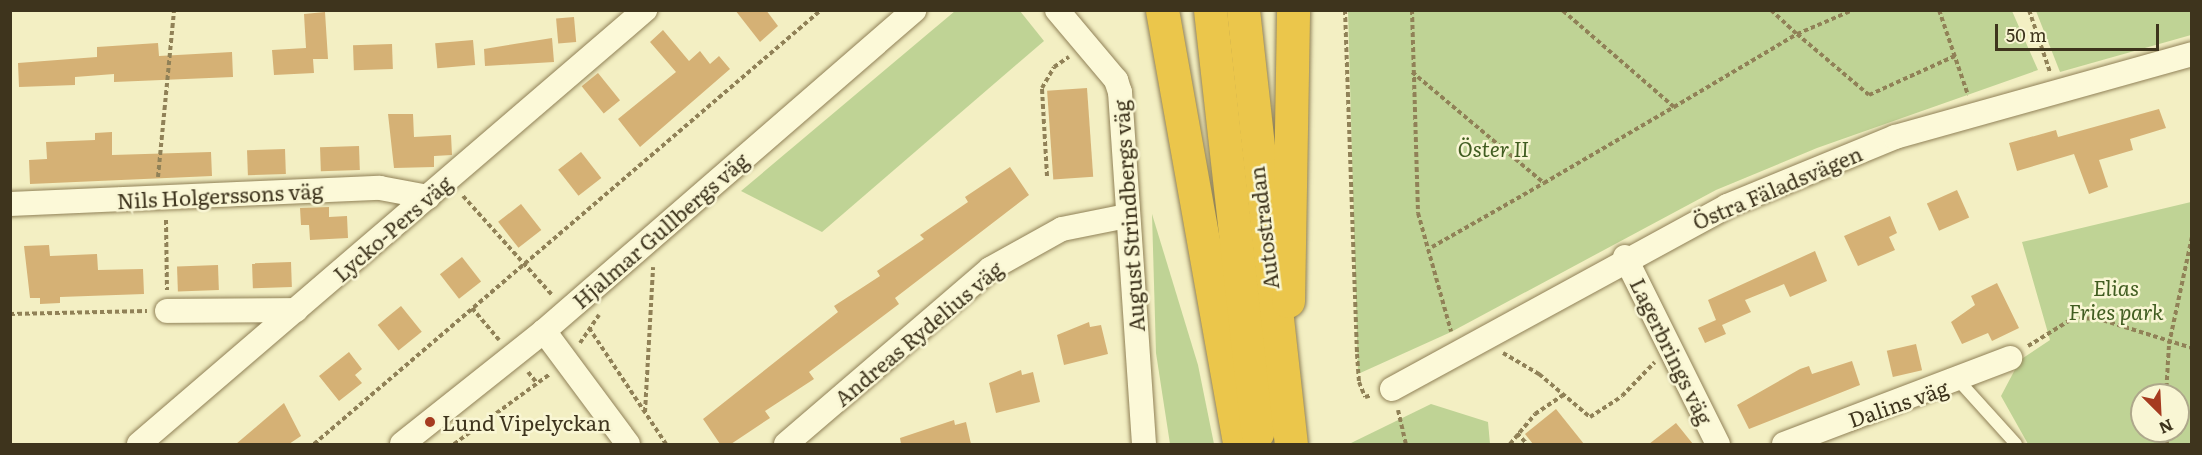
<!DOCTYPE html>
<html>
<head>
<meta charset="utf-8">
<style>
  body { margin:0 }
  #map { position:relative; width:2202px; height:455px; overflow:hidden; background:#f3efc3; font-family:Literata,serif }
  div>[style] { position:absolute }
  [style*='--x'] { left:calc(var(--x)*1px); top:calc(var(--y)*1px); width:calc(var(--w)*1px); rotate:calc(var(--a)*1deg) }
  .green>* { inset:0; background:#bfd395 }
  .building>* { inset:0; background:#d5b175; transform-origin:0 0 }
  .path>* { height:4px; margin-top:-2px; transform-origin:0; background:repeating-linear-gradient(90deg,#908157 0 4.5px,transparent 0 7.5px) }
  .roads { filter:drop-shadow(0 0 2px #908157) drop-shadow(0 0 2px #908157) }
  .lane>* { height:12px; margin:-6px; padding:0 6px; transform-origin:6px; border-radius:6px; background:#fcf9d8 }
  .street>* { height:24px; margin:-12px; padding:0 12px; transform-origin:12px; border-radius:12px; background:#fcf9d8 }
  .highway>* { height:33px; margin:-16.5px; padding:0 16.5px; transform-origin:16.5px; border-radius:16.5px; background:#ebc64b }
  .dots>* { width:16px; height:16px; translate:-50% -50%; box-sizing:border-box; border:3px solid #f9f6d4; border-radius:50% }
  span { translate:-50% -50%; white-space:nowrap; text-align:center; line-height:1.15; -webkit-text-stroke:5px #f9f6d4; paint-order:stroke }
  .park-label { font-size:21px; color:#415d21; font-style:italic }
  .street-label { font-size:21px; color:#3e341d }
  .poi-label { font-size:21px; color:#3e341d }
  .left { translate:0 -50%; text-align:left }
  .frame { position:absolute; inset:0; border:12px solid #3e341d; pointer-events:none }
  .north { position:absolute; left:2130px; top:383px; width:60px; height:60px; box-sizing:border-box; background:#f9f6d4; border:2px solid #aea88b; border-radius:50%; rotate:156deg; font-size:16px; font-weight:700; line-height:24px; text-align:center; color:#3e341d }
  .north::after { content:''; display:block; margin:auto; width:21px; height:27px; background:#a63b20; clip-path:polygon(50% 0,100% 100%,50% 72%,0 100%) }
  .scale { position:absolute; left:1995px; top:24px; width:164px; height:27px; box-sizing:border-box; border:3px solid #3e341d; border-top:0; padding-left:8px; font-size:18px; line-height:21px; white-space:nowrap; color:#3e341d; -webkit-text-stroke:4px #f9f6d4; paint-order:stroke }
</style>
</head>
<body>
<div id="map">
  <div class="green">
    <div style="clip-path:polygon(955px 11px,1020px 11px,1044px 41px,822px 232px,741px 191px)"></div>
    <div style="clip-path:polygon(1348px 11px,2012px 11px,2038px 70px,1817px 148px,1716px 190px,1451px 332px,1358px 374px)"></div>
    <div style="clip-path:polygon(2036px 11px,2191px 11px,2191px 35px,2060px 72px)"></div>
    <div style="clip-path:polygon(evenodd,2191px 202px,2191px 444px,2028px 444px,2001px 396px,2020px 360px,2050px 340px,2022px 242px,2191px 202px,2142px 395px,2178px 395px,2178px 431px,2142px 431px,2142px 395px)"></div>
    <div style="clip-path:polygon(1152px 214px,1198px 365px,1214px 444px,1170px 444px,1156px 353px)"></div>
    <div style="clip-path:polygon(1431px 404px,1488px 422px,1490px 444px,1349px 444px)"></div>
  </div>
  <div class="building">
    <div style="clip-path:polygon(735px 10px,766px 10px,778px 26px,760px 42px)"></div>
    <div style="clip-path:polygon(325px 12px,328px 59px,313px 59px,314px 73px,274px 75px,272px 50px,306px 48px,304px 14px)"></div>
    <div style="left:574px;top:17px;width:25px;height:18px;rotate:85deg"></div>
    <div style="clip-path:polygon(663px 30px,689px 61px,700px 51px,710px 64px,719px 56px,730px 69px,640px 147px,618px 119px,676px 72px,650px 42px)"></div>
    <div style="clip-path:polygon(552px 38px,554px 62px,485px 66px,484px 49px)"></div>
    <div style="left:473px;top:40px;width:25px;height:38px;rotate:85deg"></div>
    <div style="clip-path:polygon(158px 43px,159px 56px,232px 52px,233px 77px,114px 82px,114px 74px,75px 77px,75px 85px,19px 87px,18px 63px,97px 57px,97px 47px)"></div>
    <div style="left:392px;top:44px;width:25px;height:39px;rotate:88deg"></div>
    <div style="left:598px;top:73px;width:35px;height:21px;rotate:51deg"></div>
    <div style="left:1087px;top:88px;width:89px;height:40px;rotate:86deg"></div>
    <div style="clip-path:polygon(2159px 109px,2166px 128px,2130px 139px,2133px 150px,2099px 160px,2108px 187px,2089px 194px,2074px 154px,2017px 171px,2009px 143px,2056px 130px,2058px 137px)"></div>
    <div style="clip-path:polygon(388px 114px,413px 114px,414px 137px,451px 135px,452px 155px,434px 156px,434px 167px,394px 168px)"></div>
    <div style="clip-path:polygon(112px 132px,112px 155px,211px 152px,212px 176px,30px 184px,29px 160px,47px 159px,46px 142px,95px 140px,95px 133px)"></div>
    <div style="left:359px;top:146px;width:24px;height:39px;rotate:88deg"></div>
    <div style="left:285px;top:149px;width:25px;height:38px;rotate:88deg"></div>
    <div style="left:581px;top:152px;width:33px;height:29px;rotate:52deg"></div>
    <div style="clip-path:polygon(1010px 167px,1029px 195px,895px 298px,899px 304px,809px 372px,814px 379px,765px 411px,770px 418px,731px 444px,720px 444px,703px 419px,838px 312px,834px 306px,880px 276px,877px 271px,924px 239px,920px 235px,968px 202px,965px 197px)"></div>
    <div style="left:1957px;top:190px;width:30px;height:33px;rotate:66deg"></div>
    <div style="left:521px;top:204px;width:33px;height:29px;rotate:52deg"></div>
    <div style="clip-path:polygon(329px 207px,329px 217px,347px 216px,348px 238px,310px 240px,309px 225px,301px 225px,300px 208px)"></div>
    <div style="clip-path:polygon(1890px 216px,1897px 233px,1889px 237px,1895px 250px,1858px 266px,1844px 236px)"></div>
    <div style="clip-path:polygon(49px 245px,50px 256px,97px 254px,98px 270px,143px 269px,144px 294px,60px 297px,60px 303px,40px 304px,40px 298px,30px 298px,24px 246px)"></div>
    <div style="clip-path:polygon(1815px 251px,1827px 281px,1790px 297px,1784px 284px,1745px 300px,1751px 312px,1722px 325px,1726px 334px,1705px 343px,1698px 328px,1716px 320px,1708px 300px)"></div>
    <div style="left:462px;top:257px;width:31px;height:28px;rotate:52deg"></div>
    <div style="left:291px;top:262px;width:25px;height:39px;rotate:88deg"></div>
    <div style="left:218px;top:265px;width:25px;height:41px;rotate:88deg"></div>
    <div style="clip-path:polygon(1997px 283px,2019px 328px,1992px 341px,1988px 333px,1962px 344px,1951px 322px,1975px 305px,1971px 296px)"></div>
    <div style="left:401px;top:306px;width:33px;height:30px;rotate:51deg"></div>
    <div style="clip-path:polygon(1089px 322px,1090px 327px,1101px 325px,1108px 354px,1064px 365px,1057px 335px)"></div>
    <div style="left:1916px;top:344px;width:27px;height:30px;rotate:77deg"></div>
    <div style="clip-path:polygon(349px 352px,362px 369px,355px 375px,362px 383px,339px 401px,319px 376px)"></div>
    <div style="clip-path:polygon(1852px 361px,1860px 385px,1749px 429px,1737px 405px,1800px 369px,1809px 366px,1812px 374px)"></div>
    <div style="clip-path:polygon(1021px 370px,1022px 375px,1033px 372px,1040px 402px,996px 413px,989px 383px)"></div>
    <div style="clip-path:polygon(284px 403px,301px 436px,289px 444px,236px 444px)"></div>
    <div style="clip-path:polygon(1556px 409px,1584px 444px,1533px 444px,1525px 434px)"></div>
    <div style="clip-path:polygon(954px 420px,955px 425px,966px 422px,971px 444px,901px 444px,900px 438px)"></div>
    <div style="clip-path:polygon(1676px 423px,1693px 444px,1649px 444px)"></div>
  </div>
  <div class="path">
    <div style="--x:1345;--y:10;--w:344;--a:88"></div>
    <div style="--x:1357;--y:354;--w:28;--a:86"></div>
    <div style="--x:1359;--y:382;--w:16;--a:68"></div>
    <div style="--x:1365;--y:397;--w:7;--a:-16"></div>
    <div style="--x:1412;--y:10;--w:203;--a:88.3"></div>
    <div style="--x:1418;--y:213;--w:123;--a:74.4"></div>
    <div style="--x:1771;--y:10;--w:35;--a:43"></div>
    <div style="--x:1797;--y:34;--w:61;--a:-23.2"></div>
    <div style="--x:1939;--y:10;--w:90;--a:71.2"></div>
    <div style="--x:2029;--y:10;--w:65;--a:71.3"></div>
    <div style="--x:1412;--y:72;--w:172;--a:40.1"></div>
    <div style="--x:1544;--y:183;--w:151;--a:-30.3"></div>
    <div style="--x:1674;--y:107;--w:148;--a:-139.1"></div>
    <div style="--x:1674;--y:107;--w:143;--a:-30.7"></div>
    <div style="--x:1797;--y:34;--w:94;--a:40.3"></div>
    <div style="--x:1869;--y:95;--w:94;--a:-24.4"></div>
    <div style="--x:1047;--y:176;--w:88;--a:-93.3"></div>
    <div style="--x:1042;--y:88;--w:24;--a:-60"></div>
    <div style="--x:1054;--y:67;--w:18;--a:-34"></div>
    <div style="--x:158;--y:177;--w:168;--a:-84.5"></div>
    <div style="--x:463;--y:196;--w:133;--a:48"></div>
    <div style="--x:166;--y:220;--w:70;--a:89.2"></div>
    <div style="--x:1432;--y:247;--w:129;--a:-29.7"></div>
    <div style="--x:472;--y:308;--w:42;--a:49.8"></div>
    <div style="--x:10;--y:314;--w:137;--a:-1.3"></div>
    <div style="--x:589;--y:328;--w:139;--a:56.4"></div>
    <div style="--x:580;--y:343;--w:34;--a:-56"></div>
    <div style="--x:2028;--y:346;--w:52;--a:-31.5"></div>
    <div style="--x:2072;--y:319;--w:24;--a:-2"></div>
    <div style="--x:2096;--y:318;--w:101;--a:17.4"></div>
    <div style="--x:1503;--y:353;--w:42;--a:30.3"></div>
    <div style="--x:1539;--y:374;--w:67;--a:40.1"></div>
    <div style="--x:1590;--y:417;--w:38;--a:-33"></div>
    <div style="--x:1622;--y:396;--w:47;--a:-45.9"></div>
    <div style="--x:528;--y:372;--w:14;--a:51"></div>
    <div style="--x:2166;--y:395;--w:51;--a:-86.6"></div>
    <div style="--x:2169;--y:344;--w:109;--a:-77.9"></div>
    <div style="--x:1398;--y:410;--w:35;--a:77"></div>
    <div style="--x:645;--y:412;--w:145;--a:-86.8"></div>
    <div style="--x:2165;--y:431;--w:13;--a:81"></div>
    <div style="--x:1517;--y:433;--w:15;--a:48"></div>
    <div style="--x:314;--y:444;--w:667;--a:-40.56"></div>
    <div style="--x:454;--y:444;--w:119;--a:-36.1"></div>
    <div style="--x:1510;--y:444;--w:39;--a:-50"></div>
    <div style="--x:1535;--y:414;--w:34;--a:-34"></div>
  </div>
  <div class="roads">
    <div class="lane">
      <div style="--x:1959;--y:381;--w:85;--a:47.9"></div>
    </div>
    <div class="street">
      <div style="--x:1057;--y:10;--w:92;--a:49.9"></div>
      <div style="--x:1116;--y:80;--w:13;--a:72"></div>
      <div style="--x:1120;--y:92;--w:353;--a:86.1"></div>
      <div style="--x:10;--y:204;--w:370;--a:-2.5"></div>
      <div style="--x:380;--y:188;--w:49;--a:10.6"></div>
      <div style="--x:1625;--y:257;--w:209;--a:63.6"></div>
      <div style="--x:167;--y:311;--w:129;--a:-0.4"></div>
      <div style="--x:544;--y:331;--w:141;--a:53.4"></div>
      <div style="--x:1392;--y:389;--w:382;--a:-28.6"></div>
      <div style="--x:1727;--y:206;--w:182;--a:-22.3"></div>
      <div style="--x:1895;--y:137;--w:308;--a:-15.6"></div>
      <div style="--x:139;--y:444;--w:667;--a:-40.62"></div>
      <div style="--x:402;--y:444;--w:181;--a:-38.5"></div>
      <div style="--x:544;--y:331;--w:490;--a:-40.9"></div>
      <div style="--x:786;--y:444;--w:269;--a:-40.6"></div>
      <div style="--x:990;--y:269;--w:82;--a:-29.1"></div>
      <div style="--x:1062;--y:229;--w:66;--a:-11.3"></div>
      <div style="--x:1784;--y:444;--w:242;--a:-20.8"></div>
    </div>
    <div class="highway">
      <div style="--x:1162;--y:10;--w:441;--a:79.9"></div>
      <div style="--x:1210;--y:10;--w:425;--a:83.6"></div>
      <div style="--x:1243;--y:10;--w:437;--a:83.7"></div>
      <div style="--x:1288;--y:301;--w:291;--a:-89"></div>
    </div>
  </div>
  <div class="dots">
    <div style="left:430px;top:422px;background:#a63b20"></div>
  </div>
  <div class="park-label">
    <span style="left:1493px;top:148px">Öster II</span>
    <span style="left:2116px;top:299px">Elias<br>Fries park</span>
  </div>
  <div class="street-label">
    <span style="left:1777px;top:187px;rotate:-23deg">Östra Fäladsvägen</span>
    <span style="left:220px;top:195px;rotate:-3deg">Nils Holgerssons väg</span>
    <span style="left:1128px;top:216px;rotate:-94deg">August Strindbergs väg</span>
    <span style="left:392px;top:228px;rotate:-41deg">Lycko-Pers väg</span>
    <span style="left:1263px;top:228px;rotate:-97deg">Autostradan</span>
    <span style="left:660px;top:230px;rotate:-41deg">Hjalmar Gullbergs väg</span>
    <span style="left:918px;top:333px;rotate:-40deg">Andreas Rydelius väg</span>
    <span style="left:1672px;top:351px;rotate:64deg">Lagerbrings väg</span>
    <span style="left:1898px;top:403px;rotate:-19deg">Dalins väg</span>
  </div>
  <div class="poi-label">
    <span class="left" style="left:442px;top:422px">Lund Vipelyckan</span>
  </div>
  <div class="frame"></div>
  <div class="north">N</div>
  <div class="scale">50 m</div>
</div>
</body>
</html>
